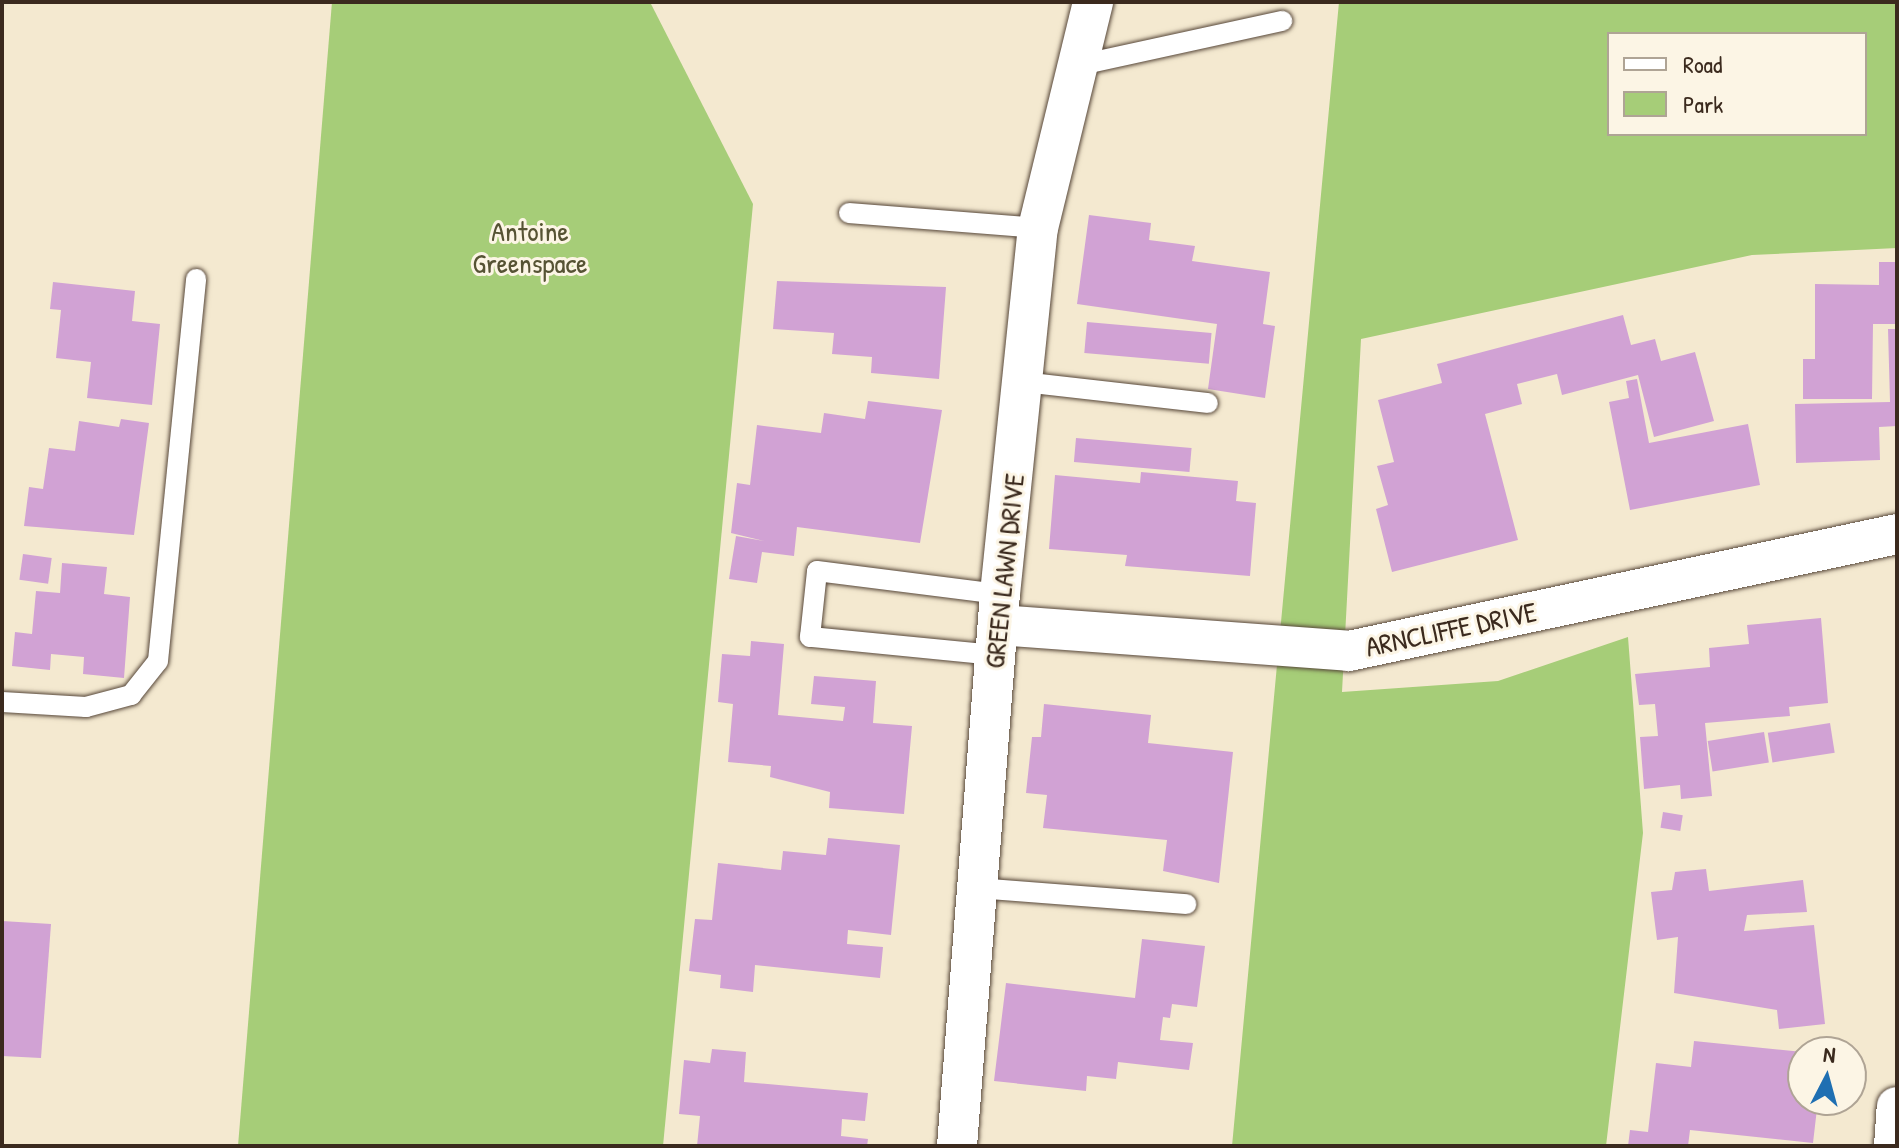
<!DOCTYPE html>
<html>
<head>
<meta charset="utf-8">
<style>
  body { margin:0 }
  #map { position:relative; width:1899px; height:1148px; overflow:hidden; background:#f4e9d0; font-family:"Patrick Hand",sans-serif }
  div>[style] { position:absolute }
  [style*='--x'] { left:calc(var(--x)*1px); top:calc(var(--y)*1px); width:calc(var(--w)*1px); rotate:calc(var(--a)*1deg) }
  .green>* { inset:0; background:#a6cd78 }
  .building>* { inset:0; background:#d1a2d4; transform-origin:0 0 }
  .roads { filter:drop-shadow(0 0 2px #574739) drop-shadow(0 0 2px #574739) }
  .lane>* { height:20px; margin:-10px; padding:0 10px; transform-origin:10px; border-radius:10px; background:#fff }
  .street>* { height:40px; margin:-20px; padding:0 20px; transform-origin:20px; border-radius:20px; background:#fff }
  span { translate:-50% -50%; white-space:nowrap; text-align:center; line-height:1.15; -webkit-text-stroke:6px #fcf5e5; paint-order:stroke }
  .park-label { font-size:28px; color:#565334 }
  .street-label { font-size:28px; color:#3b2a1e }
  .frame { position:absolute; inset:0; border:4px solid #3b2a1e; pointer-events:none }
  .legend { position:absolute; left:1607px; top:32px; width:260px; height:104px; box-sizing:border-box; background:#fcf5e5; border:2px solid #afa495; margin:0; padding:10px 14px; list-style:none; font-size:24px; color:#3b2a1e }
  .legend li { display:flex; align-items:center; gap:16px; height:40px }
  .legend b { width:40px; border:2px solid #afa495 }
  .north { position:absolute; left:1787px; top:1036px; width:80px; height:80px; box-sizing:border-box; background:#fcf5e5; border:2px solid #afa495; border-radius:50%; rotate:6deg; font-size:22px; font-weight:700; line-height:32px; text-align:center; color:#3b2a1e }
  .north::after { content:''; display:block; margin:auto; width:28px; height:36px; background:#1f6fb2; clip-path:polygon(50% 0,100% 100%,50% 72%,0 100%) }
</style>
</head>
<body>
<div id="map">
  <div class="green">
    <div style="clip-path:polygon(332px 2px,650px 2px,753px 204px,663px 1146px,238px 1146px)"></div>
    <div style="clip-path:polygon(evenodd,1339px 2px,1897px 2px,1897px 248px,1752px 255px,1361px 339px,1342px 692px,1498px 681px,1628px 637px,1643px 833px,1606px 1146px,1232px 1146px,1339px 2px,1609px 34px,1865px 34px,1865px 134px,1609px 134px,1609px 34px)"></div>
  </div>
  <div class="building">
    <div style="clip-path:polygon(1089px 215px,1151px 223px,1149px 240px,1195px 246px,1192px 261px,1270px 272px,1263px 324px,1275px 326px,1265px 398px,1208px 389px,1217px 324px,1077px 304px)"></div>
    <div style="clip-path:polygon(1879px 262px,1897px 262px,1897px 324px,1873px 324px,1872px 399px,1803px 399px,1803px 359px,1815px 359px,1815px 284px,1879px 285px)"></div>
    <div style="clip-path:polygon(777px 281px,946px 287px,939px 379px,871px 373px,872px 357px,832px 354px,834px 333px,773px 329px)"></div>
    <div style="clip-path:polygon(53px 282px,135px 291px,132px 321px,160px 324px,152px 405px,87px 398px,91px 362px,56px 358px,61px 310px,50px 309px)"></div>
    <div style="clip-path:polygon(1623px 315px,1631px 345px,1655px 339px,1661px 361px,1695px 352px,1714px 421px,1654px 437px,1638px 375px,1562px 395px,1557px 374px,1517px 384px,1522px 404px,1485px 414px,1518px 540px,1392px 572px,1376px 509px,1388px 505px,1377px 466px,1394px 462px,1378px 400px,1442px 383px,1437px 364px)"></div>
    <div style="left:1087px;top:322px;width:125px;height:31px;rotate:5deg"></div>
    <div style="clip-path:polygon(1888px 329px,1897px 329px,1897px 426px,1879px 427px,1880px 460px,1796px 463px,1795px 404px,1890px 402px)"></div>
    <div style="clip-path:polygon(1637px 379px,1649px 443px,1748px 424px,1760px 485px,1630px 510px,1609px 402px,1629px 398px,1626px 381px)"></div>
    <div style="clip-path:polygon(868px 401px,942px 410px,920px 543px,797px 527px,794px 556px,762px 552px,757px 583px,729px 579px,736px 536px,764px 541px,731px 533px,737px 483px,750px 485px,757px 425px,821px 433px,824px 413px,865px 419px)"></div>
    <div style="clip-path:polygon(121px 419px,149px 423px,134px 535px,24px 526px,29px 487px,43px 489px,49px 448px,75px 451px,79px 421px,119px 427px)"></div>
    <div style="left:1076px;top:438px;width:116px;height:24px;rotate:5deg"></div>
    <div style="clip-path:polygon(1141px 472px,1238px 481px,1236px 501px,1256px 503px,1250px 576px,1125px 566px,1127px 555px,1049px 549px,1055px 475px,1140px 483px)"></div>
    <div style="left:23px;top:554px;width:29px;height:26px;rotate:8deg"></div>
    <div style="clip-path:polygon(62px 563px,107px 567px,104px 594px,130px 597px,124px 678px,83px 674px,84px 657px,51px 654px,50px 670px,12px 666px,15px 632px,32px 634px,36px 591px,60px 593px)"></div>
    <div style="clip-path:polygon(1821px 618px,1828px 703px,1789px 707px,1790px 716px,1705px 723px,1712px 796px,1681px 799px,1680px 785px,1644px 789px,1640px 737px,1658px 736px,1655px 704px,1639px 705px,1635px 674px,1710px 667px,1709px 648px,1749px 644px,1747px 625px)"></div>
    <div style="clip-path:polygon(751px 641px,784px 644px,778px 715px,843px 721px,845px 707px,811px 704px,814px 676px,876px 681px,873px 723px,912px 726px,904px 814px,829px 808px,830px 792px,770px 777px,771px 766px,728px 762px,733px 704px,718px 702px,722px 654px,750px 656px)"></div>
    <div style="clip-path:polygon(1044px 704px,1151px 715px,1148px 743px,1233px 752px,1219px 883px,1163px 871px,1167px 840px,1043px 828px,1047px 795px,1026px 793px,1032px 737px,1041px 737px)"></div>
    <div style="left:1830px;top:723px;width:30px;height:63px;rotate:81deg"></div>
    <div style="left:1764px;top:732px;width:31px;height:57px;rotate:81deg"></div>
    <div style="left:1663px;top:812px;width:20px;height:16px;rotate:9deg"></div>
    <div style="clip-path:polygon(828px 838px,900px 845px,891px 935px,848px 930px,847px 944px,883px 947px,880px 978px,755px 965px,753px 992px,720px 988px,721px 975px,689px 971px,695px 919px,712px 920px,718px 863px,781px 870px,783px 851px,826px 855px)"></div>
    <div style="clip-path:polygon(1706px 869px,1709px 891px,1803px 880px,1807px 912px,1747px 915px,1744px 931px,1814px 925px,1825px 1024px,1779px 1029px,1777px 1010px,1674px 993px,1678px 937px,1657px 940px,1651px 892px,1672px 890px,1675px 872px)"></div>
    <div style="clip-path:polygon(2px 921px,51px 924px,41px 1058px,2px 1056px)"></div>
    <div style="clip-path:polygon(1142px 939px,1205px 946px,1197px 1007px,1172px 1004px,1170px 1018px,1163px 1017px,1160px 1040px,1193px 1043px,1189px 1070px,1118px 1062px,1116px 1079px,1087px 1076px,1086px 1091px,994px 1081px,1006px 983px,1135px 998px)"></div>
    <div style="clip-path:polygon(1694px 1041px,1803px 1052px,1803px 1100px,1818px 1100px,1813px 1143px,1690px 1130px,1688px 1146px,1628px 1146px,1630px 1130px,1648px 1132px,1656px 1063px,1691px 1067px)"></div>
    <div style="clip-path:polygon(712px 1049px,746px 1052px,744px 1082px,868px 1093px,865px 1121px,842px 1119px,841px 1136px,868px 1139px,867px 1146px,697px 1146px,700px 1116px,679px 1114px,684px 1060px,710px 1063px)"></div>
  </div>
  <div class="roads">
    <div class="lane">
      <div style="--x:1080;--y:65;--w:207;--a:-12.3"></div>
      <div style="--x:849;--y:213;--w:190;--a:4.5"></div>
      <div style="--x:1023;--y:382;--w:186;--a:6.5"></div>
      <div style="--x:995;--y:655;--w:186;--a:-174.4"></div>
      <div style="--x:810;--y:637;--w:66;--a:-83.9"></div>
      <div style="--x:817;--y:571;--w:184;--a:7.2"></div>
      <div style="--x:2;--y:702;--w:84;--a:3.4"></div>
      <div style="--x:86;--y:707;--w:47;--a:-14.9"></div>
      <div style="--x:131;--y:695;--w:43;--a:-51.5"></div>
      <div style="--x:158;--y:661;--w:384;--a:-84.3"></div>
      <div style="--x:977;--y:888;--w:210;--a:4.4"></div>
    </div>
    <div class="street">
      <div style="--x:998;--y:625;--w:352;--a:4.2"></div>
      <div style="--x:1349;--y:651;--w:560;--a:-12.05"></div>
      <div style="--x:957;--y:1146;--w:554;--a:-85.55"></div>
      <div style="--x:1000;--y:594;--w:368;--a:-84.1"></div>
      <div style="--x:1038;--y:228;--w:233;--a:-76.3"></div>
      <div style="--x:1894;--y:1146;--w:39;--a:-86"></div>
    </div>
  </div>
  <div class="park-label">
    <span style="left:530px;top:247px">Antoine<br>Greenspace</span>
  </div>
  <div class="street-label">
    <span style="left:1004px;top:571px;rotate:-84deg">GREEN LAWN DRIVE</span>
    <span style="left:1451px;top:629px;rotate:-12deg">ARNCLIFFE DRIVE</span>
  </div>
  <div class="frame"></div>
  <ul class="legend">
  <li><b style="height:10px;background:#fff"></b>Road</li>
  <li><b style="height:22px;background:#a6cd78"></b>Park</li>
  </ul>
  <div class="north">N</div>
</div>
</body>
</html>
